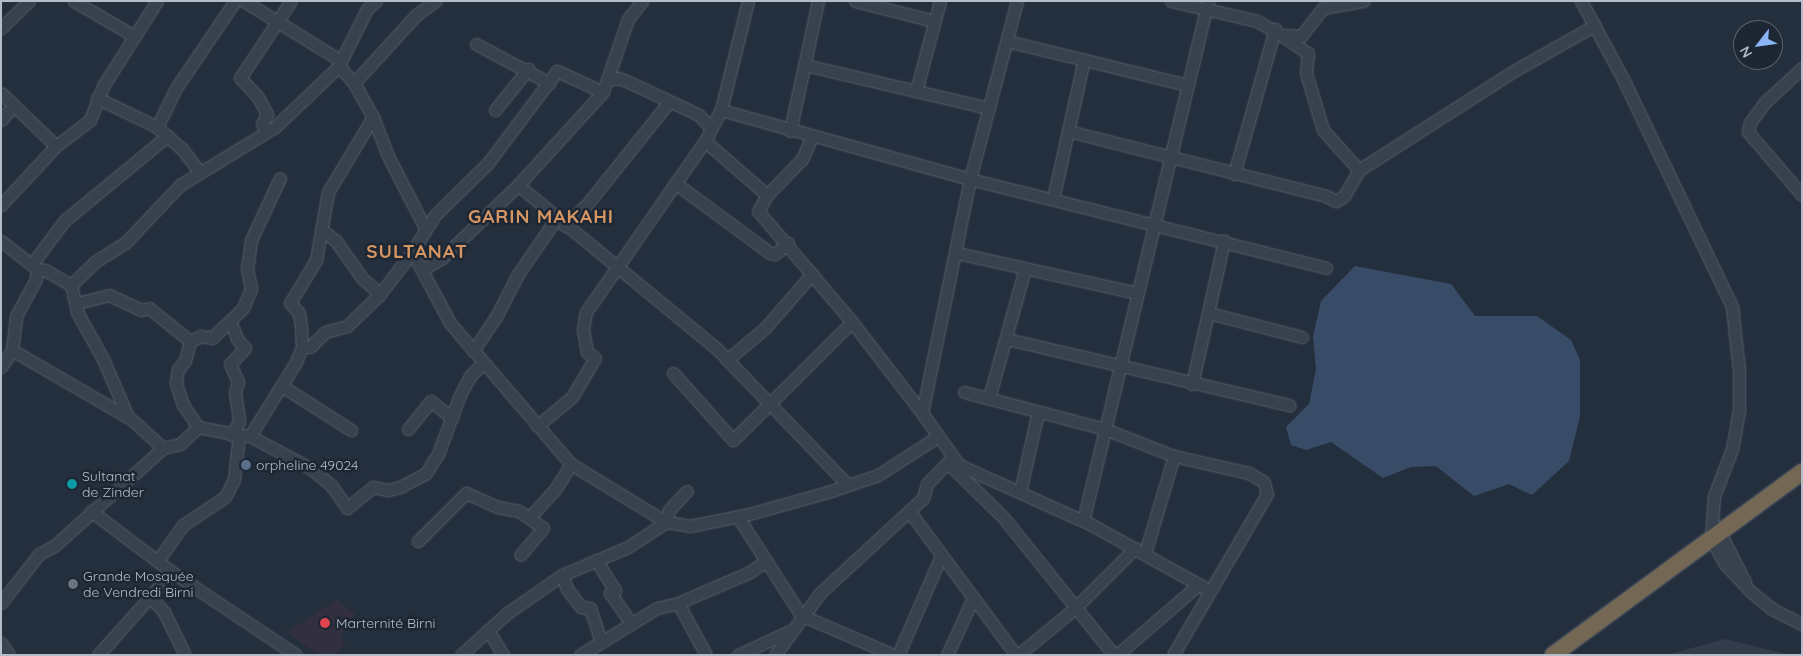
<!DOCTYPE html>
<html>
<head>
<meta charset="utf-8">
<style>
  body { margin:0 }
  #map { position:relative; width:1803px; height:656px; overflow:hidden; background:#242f3e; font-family:Quicksand,sans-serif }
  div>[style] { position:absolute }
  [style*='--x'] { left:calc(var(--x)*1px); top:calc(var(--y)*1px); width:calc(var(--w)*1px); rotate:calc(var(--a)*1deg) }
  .medical>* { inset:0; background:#32303f }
  .airport>* { inset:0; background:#323c4b }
  .water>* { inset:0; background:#394c67 }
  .roads { filter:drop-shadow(0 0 1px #565f6c) drop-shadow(0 0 1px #565f6c) }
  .minor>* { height:11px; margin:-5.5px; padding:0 5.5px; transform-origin:5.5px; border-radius:5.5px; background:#38414e }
  .highway>* { height:16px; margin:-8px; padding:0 8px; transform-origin:8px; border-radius:8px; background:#746855 }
  .dots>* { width:14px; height:14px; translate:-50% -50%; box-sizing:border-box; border:2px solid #1d2633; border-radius:50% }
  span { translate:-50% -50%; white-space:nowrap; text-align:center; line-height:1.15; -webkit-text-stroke:5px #1d2633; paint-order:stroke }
  .poi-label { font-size:14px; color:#b4bcc9 }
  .left { translate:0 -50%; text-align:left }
  .district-label { font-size:19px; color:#d59563; font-weight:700; letter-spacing:1px }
  .frame { position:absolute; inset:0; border:2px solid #b4bcc9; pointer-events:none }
  .north { position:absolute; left:1733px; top:20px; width:50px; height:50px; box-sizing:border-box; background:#1d2633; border:1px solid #59626f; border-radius:50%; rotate:240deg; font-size:14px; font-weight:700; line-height:20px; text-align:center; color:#b4bcc9 }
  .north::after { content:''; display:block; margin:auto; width:18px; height:22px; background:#8ab4f8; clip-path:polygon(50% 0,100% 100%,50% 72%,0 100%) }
</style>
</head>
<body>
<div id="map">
  <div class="medical">
    <div style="clip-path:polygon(337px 600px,355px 614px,340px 638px,345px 643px,336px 655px,318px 655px,287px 632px)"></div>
  </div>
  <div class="airport">
    <div style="clip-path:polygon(1725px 639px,1790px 655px,1666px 655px)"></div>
  </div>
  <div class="water">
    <div style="clip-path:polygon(1355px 266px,1451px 284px,1475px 316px,1537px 316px,1571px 340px,1580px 360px,1580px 416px,1569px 461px,1532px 495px,1509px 484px,1474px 496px,1436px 466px,1411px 467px,1383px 478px,1331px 442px,1306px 450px,1291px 445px,1286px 427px,1309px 404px,1316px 369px,1313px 336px,1321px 301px)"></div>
  </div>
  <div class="roads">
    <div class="minor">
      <div style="--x:74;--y:1;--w:69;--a:30.3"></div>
      <div style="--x:244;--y:1;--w:114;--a:31.7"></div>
      <div style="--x:341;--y:61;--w:5;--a:112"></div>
      <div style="--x:339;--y:66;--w:23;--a:49"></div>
      <div style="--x:354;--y:83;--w:39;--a:61"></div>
      <div style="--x:373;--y:117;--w:42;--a:69"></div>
      <div style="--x:388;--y:156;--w:81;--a:62.8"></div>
      <div style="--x:855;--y:1;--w:81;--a:14.2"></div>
      <div style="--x:1017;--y:1;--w:184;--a:104.8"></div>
      <div style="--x:970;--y:179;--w:239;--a:101.6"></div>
      <div style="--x:922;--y:413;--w:64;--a:54.6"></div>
      <div style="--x:959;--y:465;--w:146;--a:24.3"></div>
      <div style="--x:1092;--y:525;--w:134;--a:29.1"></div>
      <div style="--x:1171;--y:1;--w:88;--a:13.1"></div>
      <div style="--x:1257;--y:21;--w:28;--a:30"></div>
      <div style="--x:1281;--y:35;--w:20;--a:3"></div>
      <div style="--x:1301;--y:36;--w:36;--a:-52"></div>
      <div style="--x:1323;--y:8;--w:41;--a:-9.9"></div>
      <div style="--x:1581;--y:1;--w:89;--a:61.7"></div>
      <div style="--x:1623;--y:79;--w:253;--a:64.4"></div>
      <div style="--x:1732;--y:307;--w:63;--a:83.7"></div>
      <div style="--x:1739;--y:370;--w:40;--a:90"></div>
      <div style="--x:1739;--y:410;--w:40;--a:100"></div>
      <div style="--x:1732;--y:449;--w:50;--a:111"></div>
      <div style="--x:1714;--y:496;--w:43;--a:94"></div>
      <div style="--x:1711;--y:539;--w:29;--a:61"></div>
      <div style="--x:1725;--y:564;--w:37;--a:47"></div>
      <div style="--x:1750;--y:591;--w:28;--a:39"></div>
      <div style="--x:1772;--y:609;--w:34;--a:27"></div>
      <div style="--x:1;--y:28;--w:39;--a:-44"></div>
      <div style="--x:1281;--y:35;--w:32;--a:34"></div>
      <div style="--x:1308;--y:53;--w:20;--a:96"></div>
      <div style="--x:1306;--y:73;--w:59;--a:73.4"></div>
      <div style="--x:1323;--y:130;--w:54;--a:48"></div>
      <div style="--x:1359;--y:170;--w:182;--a:-32.6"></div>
      <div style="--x:1512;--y:72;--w:95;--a:-29.5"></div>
      <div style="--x:1007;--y:41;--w:186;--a:13.7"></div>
      <div style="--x:476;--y:44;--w:83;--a:28.1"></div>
      <div style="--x:341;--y:61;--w:58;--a:-63.4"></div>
      <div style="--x:367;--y:9;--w:12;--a:-42"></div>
      <div style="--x:805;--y:65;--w:188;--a:13.2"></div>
      <div style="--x:1802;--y:68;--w:50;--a:137.4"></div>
      <div style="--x:1765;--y:102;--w:26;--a:126"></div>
      <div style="--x:1750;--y:123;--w:9;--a:103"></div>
      <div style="--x:1748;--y:132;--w:83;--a:49.4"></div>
      <div style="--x:607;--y:80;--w:12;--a:-9"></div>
      <div style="--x:619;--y:78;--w:15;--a:23"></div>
      <div style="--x:633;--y:84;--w:73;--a:25.2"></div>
      <div style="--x:699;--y:115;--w:18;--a:47"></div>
      <div style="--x:354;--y:83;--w:92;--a:-47.6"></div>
      <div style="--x:416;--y:15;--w:24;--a:-36"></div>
      <div style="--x:605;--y:86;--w:71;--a:-71.1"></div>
      <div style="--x:628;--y:19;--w:23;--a:-52"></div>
      <div style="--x:916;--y:91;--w:93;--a:-75.1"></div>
      <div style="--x:1;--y:93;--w:76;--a:43.9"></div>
      <div style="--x:56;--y:146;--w:81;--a:133"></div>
      <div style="--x:97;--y:98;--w:67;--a:25.8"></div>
      <div style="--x:495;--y:110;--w:53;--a:-51.2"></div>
      <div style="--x:721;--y:110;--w:258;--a:15.5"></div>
      <div style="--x:970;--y:179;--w:367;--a:14"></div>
      <div style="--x:373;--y:117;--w:87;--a:121"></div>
      <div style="--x:328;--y:192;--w:69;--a:100"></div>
      <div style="--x:316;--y:260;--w:50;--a:121.2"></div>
      <div style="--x:290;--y:303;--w:13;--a:48"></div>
      <div style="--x:299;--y:313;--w:15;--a:82"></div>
      <div style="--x:301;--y:328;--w:19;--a:87"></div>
      <div style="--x:302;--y:347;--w:16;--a:112"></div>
      <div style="--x:296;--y:362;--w:87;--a:121.9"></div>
      <div style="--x:250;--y:436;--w:68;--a:28.1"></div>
      <div style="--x:310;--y:468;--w:27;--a:39"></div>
      <div style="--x:331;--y:485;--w:28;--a:55"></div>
      <div style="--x:347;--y:508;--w:33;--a:-39"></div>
      <div style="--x:373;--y:487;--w:16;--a:11"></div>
      <div style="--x:389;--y:490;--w:14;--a:-17"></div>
      <div style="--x:402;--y:486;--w:27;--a:-28"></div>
      <div style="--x:426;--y:473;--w:22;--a:-58"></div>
      <div style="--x:438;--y:454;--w:63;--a:-69.6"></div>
      <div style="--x:460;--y:395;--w:21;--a:-62"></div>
      <div style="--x:470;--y:376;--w:18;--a:-45"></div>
      <div style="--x:1;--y:120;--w:18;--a:-49"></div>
      <div style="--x:266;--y:130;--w:7;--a:-124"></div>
      <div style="--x:262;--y:124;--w:11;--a:-63"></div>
      <div style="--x:267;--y:114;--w:19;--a:-118"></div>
      <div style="--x:258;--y:97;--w:26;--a:-133"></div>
      <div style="--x:240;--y:78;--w:92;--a:-56.5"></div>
      <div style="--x:790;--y:131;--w:133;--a:-77.8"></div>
      <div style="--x:1068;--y:131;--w:266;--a:14.1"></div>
      <div style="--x:1326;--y:196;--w:11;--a:27"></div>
      <div style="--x:1336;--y:201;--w:9;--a:-32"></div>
      <div style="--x:1344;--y:196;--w:30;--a:-60"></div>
      <div style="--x:812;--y:136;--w:25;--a:113"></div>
      <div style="--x:802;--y:159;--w:50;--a:134.2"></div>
      <div style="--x:767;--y:195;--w:18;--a:119"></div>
      <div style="--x:758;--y:211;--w:145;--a:49.7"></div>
      <div style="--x:852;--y:322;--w:115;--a:52.4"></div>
      <div style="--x:705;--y:141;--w:82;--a:41.1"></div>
      <div style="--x:56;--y:146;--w:43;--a:-37.4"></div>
      <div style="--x:90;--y:120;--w:36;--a:-69"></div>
      <div style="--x:103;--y:86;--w:101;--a:-57.6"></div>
      <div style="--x:199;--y:171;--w:28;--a:-128"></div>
      <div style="--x:182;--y:149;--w:33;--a:-139"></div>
      <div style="--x:157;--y:127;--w:43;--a:-64"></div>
      <div style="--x:176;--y:88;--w:105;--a:-55.9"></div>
      <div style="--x:1234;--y:174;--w:151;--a:-74.2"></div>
      <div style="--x:675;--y:183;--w:118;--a:36.4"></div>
      <div style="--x:770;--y:253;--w:5;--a:11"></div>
      <div style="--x:775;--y:254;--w:17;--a:-40"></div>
      <div style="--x:518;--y:185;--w:258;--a:39.5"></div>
      <div style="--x:717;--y:349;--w:187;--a:46.1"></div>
      <div style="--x:1053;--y:199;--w:143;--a:-77.5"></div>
      <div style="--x:565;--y:226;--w:33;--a:-45"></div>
      <div style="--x:588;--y:203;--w:129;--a:-51.3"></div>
      <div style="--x:321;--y:229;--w:19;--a:39"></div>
      <div style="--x:336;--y:241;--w:45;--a:54.9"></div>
      <div style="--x:362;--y:278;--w:24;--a:42"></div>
      <div style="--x:1;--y:241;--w:46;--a:37.9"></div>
      <div style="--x:37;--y:269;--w:8;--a:7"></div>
      <div style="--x:45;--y:270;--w:30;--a:30"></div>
      <div style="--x:71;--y:285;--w:35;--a:-44"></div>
      <div style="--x:96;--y:261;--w:34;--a:-32"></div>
      <div style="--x:125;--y:243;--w:80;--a:-46.5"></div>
      <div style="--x:180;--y:185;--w:111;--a:-31.4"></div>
      <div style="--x:275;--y:127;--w:88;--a:-43.6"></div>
      <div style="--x:957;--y:253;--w:185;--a:12.5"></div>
      <div style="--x:32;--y:264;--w:54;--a:-53.3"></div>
      <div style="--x:64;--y:221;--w:134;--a:-39.5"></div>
      <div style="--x:423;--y:269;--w:22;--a:-30"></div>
      <div style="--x:442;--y:258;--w:105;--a:-43.8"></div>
      <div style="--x:518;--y:185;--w:126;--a:-47.6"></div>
      <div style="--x:603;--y:92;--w:51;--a:-155.5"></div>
      <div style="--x:557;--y:71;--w:115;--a:126.9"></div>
      <div style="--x:488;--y:163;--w:74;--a:135.5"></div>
      <div style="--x:435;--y:215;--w:44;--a:121.9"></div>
      <div style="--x:412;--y:252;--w:81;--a:61.8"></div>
      <div style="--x:450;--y:323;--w:186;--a:49.4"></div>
      <div style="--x:571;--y:464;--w:111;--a:31.4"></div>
      <div style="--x:666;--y:522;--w:12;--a:-76"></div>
      <div style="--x:669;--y:510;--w:26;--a:-47"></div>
      <div style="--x:71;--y:285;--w:28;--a:77"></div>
      <div style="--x:77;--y:312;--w:54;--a:61"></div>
      <div style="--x:103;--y:359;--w:63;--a:66.7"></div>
      <div style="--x:77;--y:303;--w:33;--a:-14"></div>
      <div style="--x:109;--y:295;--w:35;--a:25"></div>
      <div style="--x:141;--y:310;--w:8;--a:-14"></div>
      <div style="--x:149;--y:308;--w:53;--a:38.8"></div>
      <div style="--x:1209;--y:313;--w:96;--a:14.5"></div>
      <div style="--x:231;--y:323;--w:17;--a:69"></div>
      <div style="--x:237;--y:339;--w:12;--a:48"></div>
      <div style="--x:245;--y:348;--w:22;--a:133"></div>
      <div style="--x:230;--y:364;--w:20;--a:66"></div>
      <div style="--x:238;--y:382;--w:10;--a:107"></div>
      <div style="--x:235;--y:392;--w:29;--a:82"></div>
      <div style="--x:239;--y:421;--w:16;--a:117"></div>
      <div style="--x:1007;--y:339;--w:290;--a:13.2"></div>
      <div style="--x:302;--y:347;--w:8;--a:0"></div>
      <div style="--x:310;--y:347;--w:21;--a:-45"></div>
      <div style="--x:325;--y:332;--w:23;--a:-15"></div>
      <div style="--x:347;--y:326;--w:46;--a:-44.1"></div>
      <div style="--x:380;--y:294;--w:53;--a:-52.7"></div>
      <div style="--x:12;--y:350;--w:34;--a:-83"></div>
      <div style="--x:16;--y:316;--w:42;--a:-61.6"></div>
      <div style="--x:36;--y:279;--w:10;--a:-84"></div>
      <div style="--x:473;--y:351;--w:43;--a:-56.3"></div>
      <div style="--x:497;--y:315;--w:46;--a:-62.9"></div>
      <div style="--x:518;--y:274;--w:67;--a:-55.4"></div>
      <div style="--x:727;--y:360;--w:50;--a:-40.1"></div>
      <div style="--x:765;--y:328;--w:72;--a:-49"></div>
      <div style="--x:1;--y:367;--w:20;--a:-57"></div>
      <div style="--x:12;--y:350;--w:138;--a:30.1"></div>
      <div style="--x:131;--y:419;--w:43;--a:42.2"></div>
      <div style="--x:163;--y:448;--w:147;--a:138"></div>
      <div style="--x:54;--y:546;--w:17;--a:152"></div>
      <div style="--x:39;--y:554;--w:62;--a:127.8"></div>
      <div style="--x:673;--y:373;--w:90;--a:48.2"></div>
      <div style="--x:733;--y:440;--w:168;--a:-44.8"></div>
      <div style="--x:1192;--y:384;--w:147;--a:-77.4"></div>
      <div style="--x:282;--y:386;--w:82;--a:32.5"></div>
      <div style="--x:964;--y:392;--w:146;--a:14.7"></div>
      <div style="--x:1105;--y:429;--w:74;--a:21.4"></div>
      <div style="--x:1174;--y:456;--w:77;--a:12.8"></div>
      <div style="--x:1249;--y:473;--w:17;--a:31"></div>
      <div style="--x:1264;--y:482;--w:12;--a:76"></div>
      <div style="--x:1267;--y:494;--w:186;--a:120.3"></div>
      <div style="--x:989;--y:398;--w:135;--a:-74.5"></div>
      <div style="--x:537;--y:426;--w:45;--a:-39.6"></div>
      <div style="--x:572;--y:397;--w:45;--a:-59.5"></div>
      <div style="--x:595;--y:358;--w:10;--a:-143"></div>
      <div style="--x:587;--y:352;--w:22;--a:-100"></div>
      <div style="--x:583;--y:330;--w:18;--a:-81"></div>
      <div style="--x:586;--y:312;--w:208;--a:-55.2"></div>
      <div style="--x:705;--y:141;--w:35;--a:-63"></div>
      <div style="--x:721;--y:110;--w:112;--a:-76.1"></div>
      <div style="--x:198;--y:427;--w:42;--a:11"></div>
      <div style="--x:408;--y:429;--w:36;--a:-51"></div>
      <div style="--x:431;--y:401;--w:27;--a:39"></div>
      <div style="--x:163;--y:448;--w:17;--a:-13"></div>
      <div style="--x:180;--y:444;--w:25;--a:-43"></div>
      <div style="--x:198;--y:427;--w:27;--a:-124"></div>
      <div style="--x:183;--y:405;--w:23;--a:-108"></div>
      <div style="--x:176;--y:383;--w:14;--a:-82"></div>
      <div style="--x:178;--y:369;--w:11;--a:-49"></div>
      <div style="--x:185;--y:361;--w:21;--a:-76"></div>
      <div style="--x:190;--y:341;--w:12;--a:-24"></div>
      <div style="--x:201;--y:336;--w:11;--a:10"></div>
      <div style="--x:212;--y:338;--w:43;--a:-44.1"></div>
      <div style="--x:243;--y:308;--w:21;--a:-67"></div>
      <div style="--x:251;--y:289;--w:20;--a:-101"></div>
      <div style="--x:247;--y:269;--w:29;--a:-82"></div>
      <div style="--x:251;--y:240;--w:68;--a:-64.9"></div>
      <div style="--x:951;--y:459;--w:35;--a:134"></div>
      <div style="--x:927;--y:484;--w:15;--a:106"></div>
      <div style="--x:923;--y:498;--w:19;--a:137"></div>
      <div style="--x:909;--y:511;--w:179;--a:53.4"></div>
      <div style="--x:948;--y:463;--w:77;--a:44.5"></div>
      <div style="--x:1003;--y:517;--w:177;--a:51.2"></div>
      <div style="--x:1020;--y:492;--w:82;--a:-77.3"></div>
      <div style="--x:91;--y:511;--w:101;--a:37"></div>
      <div style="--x:172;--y:572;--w:149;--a:33.8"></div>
      <div style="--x:530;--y:517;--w:39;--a:-48"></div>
      <div style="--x:556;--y:488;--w:28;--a:-58"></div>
      <div style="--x:738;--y:517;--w:117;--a:57.3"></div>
      <div style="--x:801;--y:615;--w:101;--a:23.3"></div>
      <div style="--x:1083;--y:521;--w:535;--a:-76.48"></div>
      <div style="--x:1717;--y:527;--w:62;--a:63"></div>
      <div style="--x:418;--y:541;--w:68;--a:-45"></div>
      <div style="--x:466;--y:493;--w:34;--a:24"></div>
      <div style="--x:497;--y:507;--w:22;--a:10"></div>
      <div style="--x:519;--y:511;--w:29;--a:35"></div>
      <div style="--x:543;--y:528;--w:35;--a:130"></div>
      <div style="--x:1145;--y:553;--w:101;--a:-73.4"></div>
      <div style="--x:158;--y:560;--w:43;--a:-54.5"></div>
      <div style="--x:183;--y:525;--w:50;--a:-33.7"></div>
      <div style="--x:225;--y:497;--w:20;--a:-63"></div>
      <div style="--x:234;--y:479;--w:44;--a:-83.5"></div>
      <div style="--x:239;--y:435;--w:11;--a:5"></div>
      <div style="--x:596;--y:560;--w:36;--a:58"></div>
      <div style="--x:615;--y:590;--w:6;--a:149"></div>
      <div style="--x:610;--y:593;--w:35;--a:55"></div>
      <div style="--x:562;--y:575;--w:15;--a:70"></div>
      <div style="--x:567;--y:589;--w:23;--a:52"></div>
      <div style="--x:581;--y:607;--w:9;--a:6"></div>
      <div style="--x:590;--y:608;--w:36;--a:72"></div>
      <div style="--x:150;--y:597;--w:21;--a:47"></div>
      <div style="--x:164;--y:612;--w:48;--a:64"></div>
      <div style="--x:678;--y:603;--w:59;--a:61.7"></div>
      <div style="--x:488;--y:630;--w:29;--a:59"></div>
      <div style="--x:1;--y:643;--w:14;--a:56"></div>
      <div style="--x:98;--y:655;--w:111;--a:-48.3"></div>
      <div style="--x:461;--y:655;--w:61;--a:-42.3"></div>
      <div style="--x:506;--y:614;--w:68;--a:-34.9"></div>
      <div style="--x:562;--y:575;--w:72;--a:-23"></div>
      <div style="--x:628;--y:547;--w:45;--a:-33.3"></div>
      <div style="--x:666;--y:522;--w:24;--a:9"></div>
      <div style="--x:690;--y:526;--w:60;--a:-11.5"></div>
      <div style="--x:749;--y:514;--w:82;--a:-15.6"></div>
      <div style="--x:828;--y:492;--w:53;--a:-18.8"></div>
      <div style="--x:878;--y:475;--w:70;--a:-32.8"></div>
      <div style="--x:580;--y:655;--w:90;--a:-31.4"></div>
      <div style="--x:657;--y:608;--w:22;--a:-13"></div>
      <div style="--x:678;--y:603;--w:78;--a:-23.3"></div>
      <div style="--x:750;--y:572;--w:19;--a:-35"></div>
      <div style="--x:738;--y:655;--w:57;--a:-24.8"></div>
      <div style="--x:775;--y:655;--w:77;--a:-54"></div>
      <div style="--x:820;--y:593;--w:121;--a:-42.7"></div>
      <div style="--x:898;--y:655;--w:108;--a:-66.5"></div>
      <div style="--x:947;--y:655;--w:63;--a:-65.5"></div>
      <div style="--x:1018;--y:655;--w:74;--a:-39.5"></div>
      <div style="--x:1075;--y:608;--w:85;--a:-45"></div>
      <div style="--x:1117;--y:655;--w:108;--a:-40.9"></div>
    </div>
    <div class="highway">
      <div style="--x:1553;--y:655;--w:309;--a:-36.3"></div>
    </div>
  </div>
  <div class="dots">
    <div style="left:246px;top:465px;background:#5c6f8a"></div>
    <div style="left:72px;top:484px;background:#0f9aa8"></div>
    <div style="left:73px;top:584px;background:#6b7280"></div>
    <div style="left:325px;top:623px;background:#e0444e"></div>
  </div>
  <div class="poi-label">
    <span class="left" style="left:256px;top:465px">orpheline 49024</span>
    <span class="left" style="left:82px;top:484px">Sultanat<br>de Zinder</span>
    <span class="left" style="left:83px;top:584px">Grande Mosquée<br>de Vendredi Birni</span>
    <span class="left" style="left:336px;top:623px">Marternité Birni</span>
  </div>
  <div class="district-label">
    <span style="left:541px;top:217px">GARIN MAKAHI</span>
    <span style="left:417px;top:252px">SULTANAT</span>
  </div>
  <div class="frame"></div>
  <div class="north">N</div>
</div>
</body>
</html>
